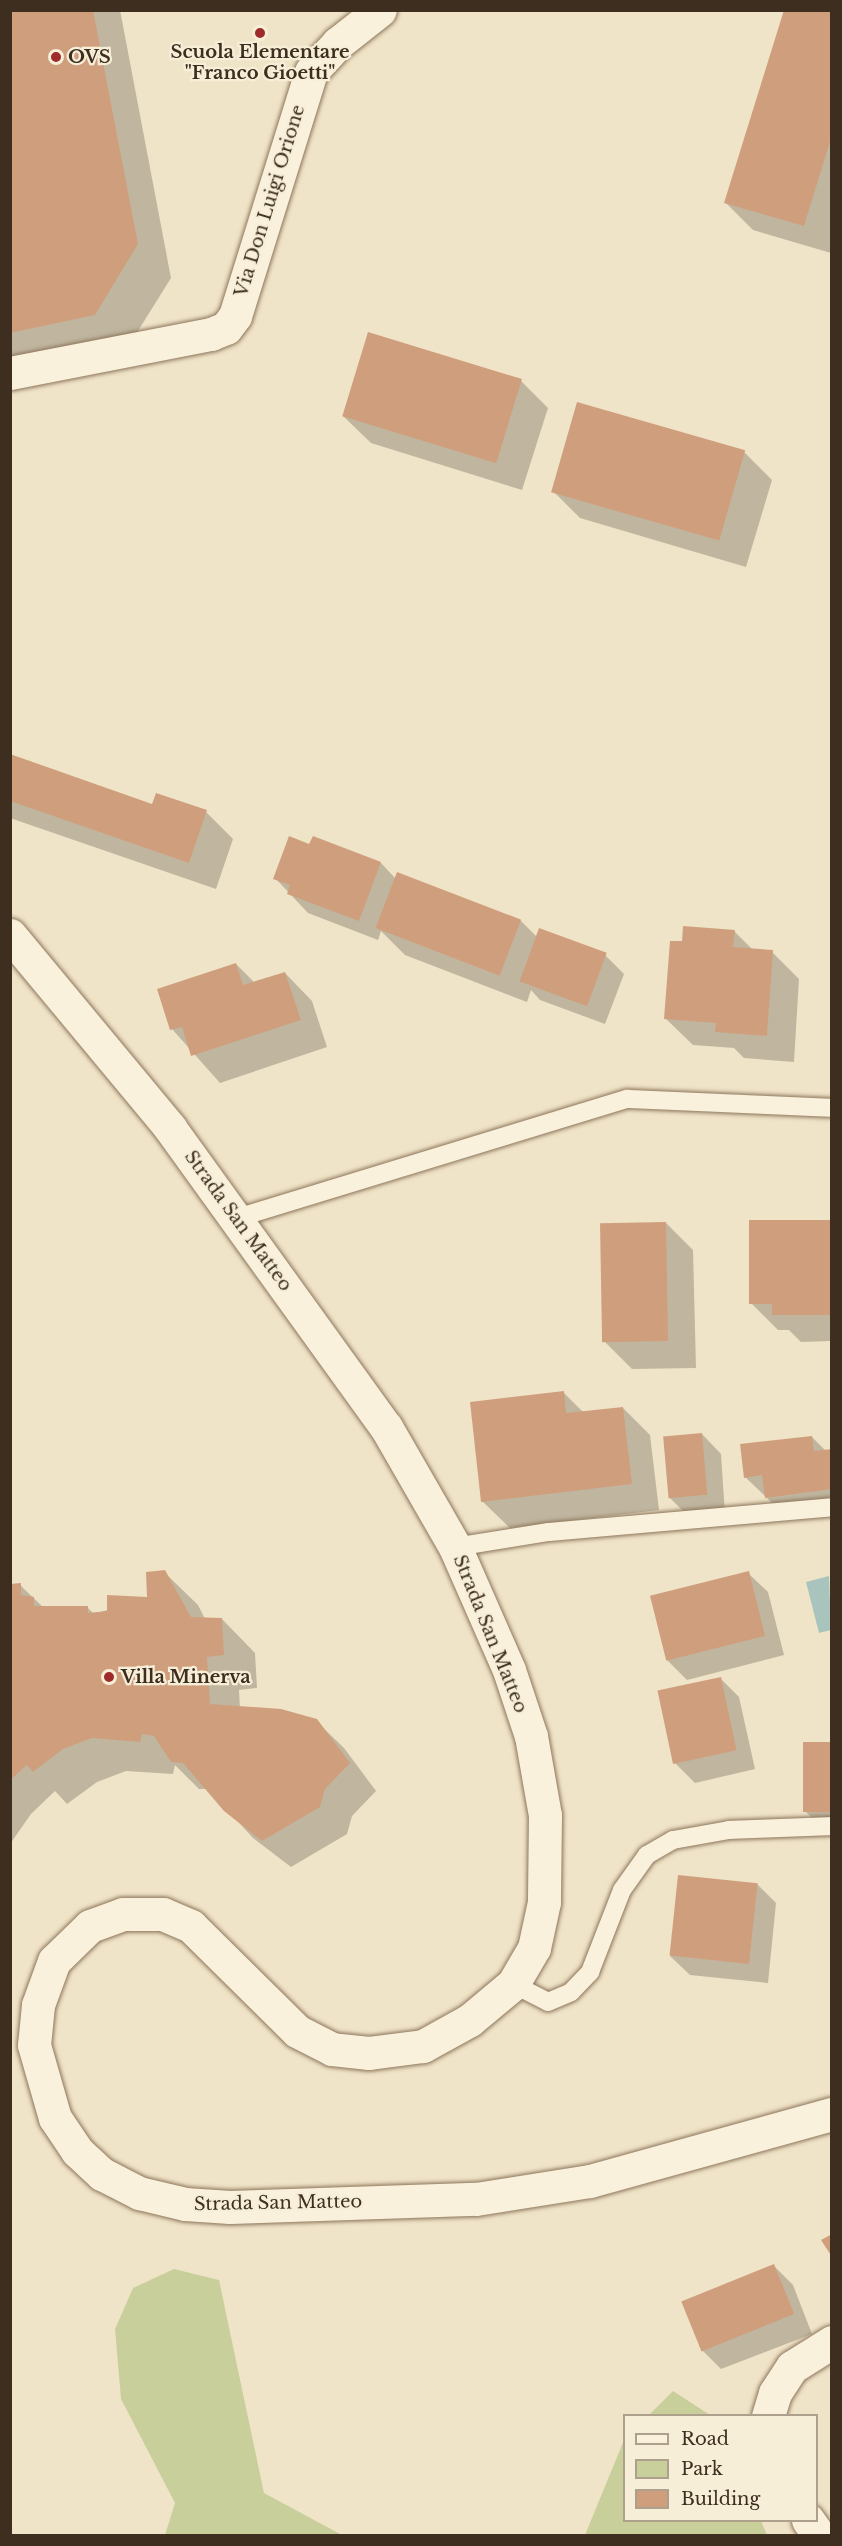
<!DOCTYPE html>
<html>
<head>
<meta charset="utf-8">
<style>
  body { margin:0 }
  #map { position:relative; width:842px; height:2546px; overflow:hidden; background:#f0e4c8; font-family:"Libre Baskerville",serif }
  div>[style] { position:absolute }
  [style*='--x'] { left:calc(var(--x)*1px); top:calc(var(--y)*1px); width:calc(var(--w)*1px); rotate:calc(var(--a)*1deg) }
  .green>* { inset:0; background:#c9cf9b }
  .water>* { inset:0; background:#a9c4bc }
  .shadow>* { inset:0; background:#0003 }
  .building>* { inset:0; background:#cf9f7d; transform-origin:0 0 }
  .roads { filter:drop-shadow(0 0 2px #8d765c) drop-shadow(0 0 2px #8d765c) }
  .lane>* { height:18px; margin:-9px; padding:0 9px; transform-origin:9px; border-radius:9px; background:#faf1dc }
  .street>* { height:33px; margin:-16.5px; padding:0 16.5px; transform-origin:16.5px; border-radius:16.5px; background:#faf1dc }
  .dots>* { width:16px; height:16px; translate:-50% -50%; box-sizing:border-box; border:3px solid #f7eed8; border-radius:50% }
  span { translate:-50% -50%; white-space:nowrap; text-align:center; line-height:1.15; -webkit-text-stroke:4.5px #f7eed8; paint-order:stroke }
  .poi-label { font-size:18px; color:#3d2e20; font-weight:700 }
  .left { translate:0 -50%; text-align:left }
  .street-label { font-size:18px; color:#3d2e20 }
  .frame { position:absolute; inset:0; border:12px solid #3d2e20; pointer-events:none }
  .legend { position:absolute; left:623px; top:2414px; width:195px; height:108px; box-sizing:border-box; background:#f7eed8; border:2px solid #ada18e; margin:0; padding:8px 10px; list-style:none; font-size:18px; color:#3d2e20 }
  .legend li { display:flex; align-items:center; gap:12px; height:30px }
  .legend b { width:30px; border:2px solid #ada18e }
</style>
</head>
<body>
<div id="map">
  <div class="green">
    <div style="clip-path:polygon(174px 2269px,219px 2280px,264px 2493px,342px 2535px,165px 2535px,175px 2503px,121px 2399px,115px 2329px,133px 2288px)"></div>
    <div style="clip-path:polygon(673px 2391px,710px 2415px,649px 2415px)"></div>
    <div style="clip-path:polygon(624px 2440px,624px 2520px,761px 2521px,767px 2535px,585px 2535px)"></div>
  </div>
  <div class="water">
    <div style="clip-path:polygon(829px 1576px,831px 1630px,819px 1633px,806px 1582px)"></div>
  </div>
  <div class="shadow">
    <div style="clip-path:polygon(10px 10px,120px 10px,171px 278px,128px 347px,10px 373px)"></div>
    <div style="clip-path:polygon(832px 10px,832px 250px,831px 253px,753px 230px,726px 203px)"></div>
    <div style="clip-path:polygon(521px 381px,548px 408px,522px 490px,371px 443px,343px 416px)"></div>
    <div style="clip-path:polygon(578px 404px,745px 453px,772px 480px,746px 567px,580px 518px,553px 491px)"></div>
    <div style="clip-path:polygon(10px 756px,153px 806px,206px 812px,233px 839px,216px 889px,10px 818px)"></div>
    <div style="clip-path:polygon(314px 838px,381px 863px,396px 879px,520px 920px,537px 937px,605px 955px,624px 974px,605px 1024px,540px 1000px,531px 990px,527px 1002px,405px 955px,381px 931px,378px 940px,308px 913px,275px 878px,310px 846px)"></div>
    <div style="clip-path:polygon(734px 931px,753px 950px,772px 952px,799px 979px,794px 1062px,744px 1058px,734px 1048px,693px 1045px,665px 1018px)"></div>
    <div style="clip-path:polygon(236px 964px,255px 983px,285px 973px,312px 1001px,327px 1047px,220px 1083px,172px 1029px)"></div>
    <div style="clip-path:polygon(832px 1221px,832px 1341px,801px 1342px,789px 1330px,778px 1330px,751px 1303px)"></div>
    <div style="clip-path:polygon(666px 1223px,693px 1250px,696px 1368px,632px 1369px,605px 1342px)"></div>
    <div style="clip-path:polygon(563px 1392px,584px 1413px,623px 1408px,650px 1435px,659px 1510px,510px 1528px,482px 1501px)"></div>
    <div style="clip-path:polygon(702px 1434px,721px 1454px,725px 1514px,688px 1516px,669px 1497px)"></div>
    <div style="clip-path:polygon(812px 1437px,826px 1451px,832px 1450px,832px 1511px,786px 1516px,745px 1477px)"></div>
    <div style="clip-path:polygon(164px 1572px,198px 1605px,205px 1619px,222px 1619px,255px 1653px,257px 1688px,239px 1690px,240px 1708px,316px 1721px,344px 1748px,376px 1791px,352px 1816px,347px 1834px,291px 1867px,253px 1838px,208px 1789px,199px 1789px,175px 1765px,173px 1774px,126px 1771px,97px 1782px,67px 1804px,55px 1791px,31px 1814px,10px 1844px,10px 1585px,20px 1585px,43px 1607px,87px 1607px,94px 1614px,148px 1598px)"></div>
    <div style="clip-path:polygon(748px 1573px,768px 1592px,784px 1655px,687px 1680px,668px 1661px,652px 1598px)"></div>
    <div style="clip-path:polygon(720px 1678px,739px 1697px,755px 1769px,695px 1783px,675px 1763px)"></div>
    <div style="clip-path:polygon(832px 1743px,832px 1831px,825px 1831px,806px 1812px)"></div>
    <div style="clip-path:polygon(757px 1884px,776px 1903px,768px 1983px,690px 1975px,670px 1956px)"></div>
    <div style="clip-path:polygon(774px 2266px,793px 2285px,812px 2334px,721px 2369px,702px 2350px)"></div>
  </div>
  <div class="building">
    <div style="clip-path:polygon(10px 10px,93px 10px,138px 244px,95px 315px,10px 333px)"></div>
    <div style="clip-path:polygon(784px 10px,832px 10px,832px 135px,804px 226px,724px 203px)"></div>
    <div style="left:368px;top:332px;width:161px;height:88px;rotate:17deg"></div>
    <div style="left:577px;top:402px;width:175px;height:94px;rotate:16deg"></div>
    <div style="clip-path:polygon(10px 754px,152px 804px,156px 793px,207px 810px,189px 863px,10px 801px)"></div>
    <div style="clip-path:polygon(289px 836px,309px 844px,313px 836px,381px 862px,359px 921px,287px 894px,290px 885px,273px 879px)"></div>
    <div style="left:397px;top:872px;width:133px;height:60px;rotate:21deg"></div>
    <div style="clip-path:polygon(683px 926px,735px 930px,733px 947px,773px 950px,767px 1036px,715px 1032px,716px 1023px,664px 1019px,670px 941px,682px 941px)"></div>
    <div style="left:539px;top:928px;width:72px;height:57px;rotate:20deg"></div>
    <div style="clip-path:polygon(236px 963px,243px 985px,285px 972px,301px 1020px,191px 1056px,182px 1027px,170px 1030px,157px 989px)"></div>
    <div style="clip-path:polygon(749px 1220px,832px 1220px,832px 1315px,772px 1315px,772px 1304px,749px 1304px)"></div>
    <div style="left:666px;top:1222px;width:119px;height:66px;rotate:89deg"></div>
    <div style="clip-path:polygon(564px 1391px,566px 1413px,623px 1407px,632px 1484px,481px 1502px,470px 1402px)"></div>
    <div style="left:702px;top:1433px;width:62px;height:39px;rotate:85deg"></div>
    <div style="clip-path:polygon(812px 1436px,814px 1451px,832px 1449px,832px 1489px,765px 1498px,762px 1475px,744px 1478px,740px 1444px)"></div>
    <div style="clip-path:polygon(165px 1570px,191px 1617px,222px 1618px,224px 1655px,207px 1657px,210px 1704px,281px 1709px,317px 1719px,350px 1763px,325px 1789px,320px 1807px,262px 1841px,224px 1811px,183px 1763px,171px 1762px,154px 1736px,142px 1734px,140px 1742px,92px 1738px,63px 1749px,33px 1772px,27px 1765px,10px 1780px,10px 1584px,21px 1583px,21px 1595px,34px 1597px,34px 1606px,88px 1606px,88px 1613px,107px 1611px,107px 1595px,147px 1597px,146px 1572px)"></div>
    <div style="left:749px;top:1571px;width:67px;height:102px;rotate:76deg"></div>
    <div style="left:721px;top:1677px;width:75px;height:65px;rotate:78deg"></div>
    <div style="left:832px;top:1742px;width:70px;height:29px;rotate:90deg"></div>
    <div style="left:678px;top:1875px;width:80px;height:81px;rotate:6deg"></div>
    <div style="clip-path:polygon(832px 2234px,832px 2257px,821px 2240px)"></div>
    <div style="left:774px;top:2264px;width:54px;height:100px;rotate:68deg"></div>
  </div>
  <div class="roads">
    <div class="lane">
      <div style="--x:237;--y:1218;--w:408;--a:-17"></div>
      <div style="--x:627;--y:1099;--w:205;--a:2.5"></div>
      <div style="--x:455;--y:1547;--w:95;--a:-9.1"></div>
      <div style="--x:549;--y:1532;--w:284;--a:-5"></div>
      <div style="--x:513;--y:1984;--w:39;--a:27"></div>
      <div style="--x:548;--y:2002;--w:25;--a:-23"></div>
      <div style="--x:571;--y:1992;--w:28;--a:-46"></div>
      <div style="--x:590;--y:1972;--w:88;--a:-68.7"></div>
      <div style="--x:622;--y:1890;--w:43;--a:-54.5"></div>
      <div style="--x:647;--y:1855;--w:30;--a:-30"></div>
      <div style="--x:673;--y:1840;--w:57;--a:-10.1"></div>
      <div style="--x:729;--y:1830;--w:103;--a:-2.2"></div>
    </div>
    <div class="street">
      <div style="--x:10;--y:373;--w:205;--a:-11"></div>
      <div style="--x:211;--y:334;--w:16;--a:-22"></div>
      <div style="--x:226;--y:328;--w:15;--a:-53"></div>
      <div style="--x:235;--y:316;--w:256;--a:-72.7"></div>
      <div style="--x:311;--y:72;--w:40;--a:-47"></div>
      <div style="--x:338;--y:43;--w:53;--a:-38.2"></div>
      <div style="--x:10;--y:935;--w:251;--a:50.3"></div>
      <div style="--x:170;--y:1128;--w:369;--a:54.2"></div>
      <div style="--x:386;--y:1427;--w:138;--a:60.1"></div>
      <div style="--x:455;--y:1547;--w:134;--a:66.3"></div>
      <div style="--x:509;--y:1670;--w:70;--a:71.6"></div>
      <div style="--x:531;--y:1736;--w:80;--a:80"></div>
      <div style="--x:545;--y:1815;--w:87;--a:90.7"></div>
      <div style="--x:544;--y:1902;--w:47;--a:102.3"></div>
      <div style="--x:534;--y:1948;--w:42;--a:120.3"></div>
      <div style="--x:513;--y:1984;--w:56;--a:140.1"></div>
      <div style="--x:470;--y:2020;--w:54;--a:151"></div>
      <div style="--x:423;--y:2046;--w:54;--a:172.6"></div>
      <div style="--x:369;--y:2053;--w:37;--a:-174"></div>
      <div style="--x:332;--y:2049;--w:39;--a:-153"></div>
      <div style="--x:297;--y:2031;--w:149;--a:-135.3"></div>
      <div style="--x:191;--y:1926;--w:30;--a:-157"></div>
      <div style="--x:163;--y:1914;--w:40;--a:180"></div>
      <div style="--x:123;--y:1914;--w:35;--a:160"></div>
      <div style="--x:90;--y:1926;--w:50;--a:135.8"></div>
      <div style="--x:54;--y:1961;--w:47;--a:110"></div>
      <div style="--x:38;--y:2005;--w:40;--a:95.7"></div>
      <div style="--x:34;--y:2045;--w:76;--a:74"></div>
      <div style="--x:55;--y:2118;--w:40;--a:56"></div>
      <div style="--x:77;--y:2151;--w:34;--a:43"></div>
      <div style="--x:102;--y:2174;--w:42;--a:27.2"></div>
      <div style="--x:139;--y:2193;--w:47;--a:13.4"></div>
      <div style="--x:185;--y:2204;--w:45;--a:3.8"></div>
      <div style="--x:230;--y:2207;--w:246;--a:-1.9"></div>
      <div style="--x:476;--y:2199;--w:115;--a:-9"></div>
      <div style="--x:590;--y:2181;--w:251;--a:-15.5"></div>
      <div style="--x:768;--y:2416;--w:24;--a:-73"></div>
      <div style="--x:775;--y:2393;--w:31;--a:-57"></div>
      <div style="--x:792;--y:2367;--w:47;--a:-32"></div>
      <div style="--x:808;--y:2520;--w:19;--a:55"></div>
    </div>
  </div>
  <div class="dots">
    <div style="left:260px;top:33px;background:#9e2a2b"></div>
    <div style="left:56px;top:57px;background:#9e2a2b"></div>
    <div style="left:109px;top:1677px;background:#9e2a2b"></div>
  </div>
  <div class="poi-label">
    <span style="left:260px;top:63px">Scuola Elementare<br>"Franco Gioetti"</span>
    <span class="left" style="left:68px;top:57px">OVS</span>
    <span class="left" style="left:121px;top:1677px">Villa Minerva</span>
  </div>
  <div class="street-label">
    <span style="left:270px;top:201px;rotate:-73deg">Via Don Luigi Orione</span>
    <span style="left:238px;top:1221px;rotate:54deg">Strada San Matteo</span>
    <span style="left:490px;top:1634px;rotate:68deg">Strada San Matteo</span>
    <span style="left:278px;top:2203px;rotate:-1deg">Strada San Matteo</span>
  </div>
  <div class="frame"></div>
  <ul class="legend">
  <li><b style="height:8px;background:#faf1dc"></b>Road</li>
  <li><b style="height:16px;background:#c9cf9b"></b>Park</li>
  <li><b style="height:16px;background:#cf9f7d"></b>Building</li>
  </ul>
</div>
</body>
</html>
